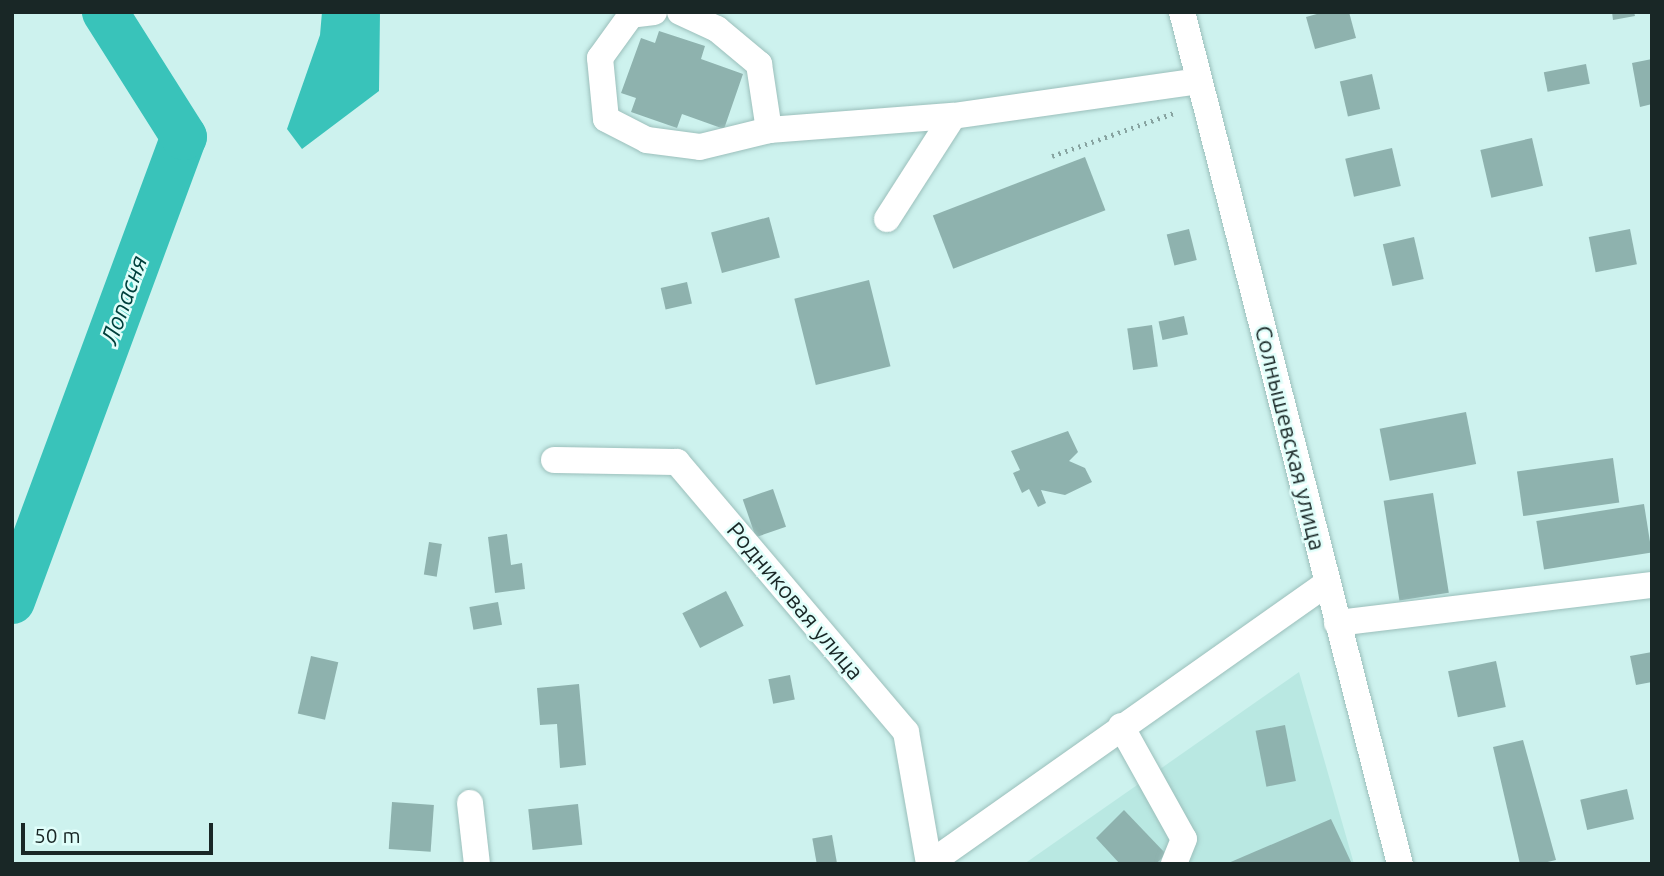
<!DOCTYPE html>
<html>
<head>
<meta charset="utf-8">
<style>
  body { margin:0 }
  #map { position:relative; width:1664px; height:876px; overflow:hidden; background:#cdf2ee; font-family:Ubuntu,sans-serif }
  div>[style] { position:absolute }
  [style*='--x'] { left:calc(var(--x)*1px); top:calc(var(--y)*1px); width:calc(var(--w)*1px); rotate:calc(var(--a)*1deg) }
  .built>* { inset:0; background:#b9e8e2 }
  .water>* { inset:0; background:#39c3ba }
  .river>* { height:46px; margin:-23px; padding:0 23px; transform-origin:23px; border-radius:23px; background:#39c3ba }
  .building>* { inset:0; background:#8eb2ae; transform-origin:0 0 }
  .path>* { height:4.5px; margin-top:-2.25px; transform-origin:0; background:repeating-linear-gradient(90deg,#87a3a0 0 2px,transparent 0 7px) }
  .roads { filter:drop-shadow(0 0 2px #9bbfbb) drop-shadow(0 0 2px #9bbfbb) }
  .minor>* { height:26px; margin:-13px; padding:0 13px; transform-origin:13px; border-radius:13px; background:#fff }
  span { translate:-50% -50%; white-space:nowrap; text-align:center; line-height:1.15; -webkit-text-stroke:5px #e0fefa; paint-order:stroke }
  .street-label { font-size:23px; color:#192726 }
  .water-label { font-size:24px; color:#00403c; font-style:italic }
  .frame { position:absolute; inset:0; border:14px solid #192726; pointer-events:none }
  .scale { position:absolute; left:21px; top:823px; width:192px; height:32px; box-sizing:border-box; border:4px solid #192726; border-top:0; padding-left:9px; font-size:21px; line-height:24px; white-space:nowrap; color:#192726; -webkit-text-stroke:5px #e0fefa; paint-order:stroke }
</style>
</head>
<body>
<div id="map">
  <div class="built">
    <div style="clip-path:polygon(1299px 672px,1354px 864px,1024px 864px)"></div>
  </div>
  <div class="water">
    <div style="clip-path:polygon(322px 12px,380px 12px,379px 91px,302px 149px,287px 129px,320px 35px)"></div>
  </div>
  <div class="river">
    <div style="--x:12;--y:601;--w:495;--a:-69.7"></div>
    <div style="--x:184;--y:137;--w:148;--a:-122.3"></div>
  </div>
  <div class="building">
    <div style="clip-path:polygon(1324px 12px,1349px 12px,1356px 38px,1315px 49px,1306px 17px)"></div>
    <div style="clip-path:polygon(1612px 12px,1634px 12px,1635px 16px,1613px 20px)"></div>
    <div style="clip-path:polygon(659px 31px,705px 46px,701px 59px,743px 74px,724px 129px,682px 114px,677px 128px,631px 112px,636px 98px,621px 93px,641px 38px,655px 43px)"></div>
    <div style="clip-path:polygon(1652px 59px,1652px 104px,1640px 107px,1632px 63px)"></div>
    <div style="left:1586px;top:64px;width:20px;height:43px;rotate:79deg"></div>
    <div style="left:1372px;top:74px;width:36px;height:33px;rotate:77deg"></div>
    <div style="left:1532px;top:138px;width:49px;height:53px;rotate:77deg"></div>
    <div style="left:1392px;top:148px;width:39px;height:48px;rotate:77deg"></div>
    <div style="left:1085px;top:157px;width:57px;height:163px;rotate:69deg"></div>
    <div style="left:769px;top:217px;width:42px;height:60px;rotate:75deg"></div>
    <div style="left:1189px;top:229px;width:32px;height:23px;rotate:76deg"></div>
    <div style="left:1630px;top:229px;width:36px;height:42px;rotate:79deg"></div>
    <div style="left:1414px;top:237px;width:43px;height:32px;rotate:77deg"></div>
    <div style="left:869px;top:280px;width:89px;height:77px;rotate:76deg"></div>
    <div style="left:687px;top:282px;width:22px;height:27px;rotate:77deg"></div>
    <div style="left:1184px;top:316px;width:19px;height:26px;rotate:78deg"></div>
    <div style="left:1152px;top:325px;width:42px;height:25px;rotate:82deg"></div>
    <div style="left:1466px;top:412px;width:53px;height:88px;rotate:79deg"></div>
    <div style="clip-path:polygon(1068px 431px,1078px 452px,1069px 461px,1085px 468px,1092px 482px,1065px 495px,1041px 490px,1046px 503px,1038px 507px,1029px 489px,1022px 493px,1013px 473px,1020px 470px,1011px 451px)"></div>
    <div style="left:1613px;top:458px;width:45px;height:97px;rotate:82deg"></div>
    <div style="left:773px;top:489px;width:40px;height:32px;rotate:71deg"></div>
    <div style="left:1433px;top:493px;width:101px;height:50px;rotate:81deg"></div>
    <div style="left:1644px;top:504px;width:49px;height:109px;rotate:81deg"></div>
    <div style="clip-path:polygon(507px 534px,511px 565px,522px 563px,525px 589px,495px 593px,488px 537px)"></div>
    <div style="left:429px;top:542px;width:13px;height:33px;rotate:9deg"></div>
    <div style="left:726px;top:591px;width:39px;height:49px;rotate:63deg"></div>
    <div style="left:498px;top:602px;width:23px;height:29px;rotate:80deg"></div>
    <div style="clip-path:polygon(1652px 652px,1652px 682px,1636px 685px,1630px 656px)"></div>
    <div style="left:311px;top:656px;width:28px;height:59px;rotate:13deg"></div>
    <div style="left:1496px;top:661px;width:47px;height:49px;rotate:78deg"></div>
    <div style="left:790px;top:675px;width:25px;height:22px;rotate:79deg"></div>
    <div style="clip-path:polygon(579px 684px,586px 765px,560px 768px,557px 724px,540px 725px,537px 688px)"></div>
    <div style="left:1285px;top:725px;width:57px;height:30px;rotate:79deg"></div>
    <div style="clip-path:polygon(1523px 740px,1556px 860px,1539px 864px,1520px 864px,1493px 747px)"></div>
    <div style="left:1627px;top:789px;width:31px;height:48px;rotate:77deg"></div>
    <div style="left:392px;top:802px;width:42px;height:47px;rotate:4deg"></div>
    <div style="left:578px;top:804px;width:41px;height:50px;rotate:84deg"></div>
    <div style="clip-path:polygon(1124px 810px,1166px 854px,1156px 864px,1120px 864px,1096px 838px)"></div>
    <div style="clip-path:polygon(1331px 819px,1351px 862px,1226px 864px)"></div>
    <div style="left:832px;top:835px;width:29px;height:20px;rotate:80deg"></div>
  </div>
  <div class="path">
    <div style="--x:1052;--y:156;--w:129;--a:-19.4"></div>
  </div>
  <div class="roads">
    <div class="minor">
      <div style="--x:654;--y:12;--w:23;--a:173"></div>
      <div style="--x:631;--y:15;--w:53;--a:125.8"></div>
      <div style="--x:600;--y:58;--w:61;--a:84.4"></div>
      <div style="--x:606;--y:119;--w:46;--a:27.1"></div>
      <div style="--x:647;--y:140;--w:53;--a:7.5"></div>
      <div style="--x:700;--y:147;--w:71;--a:-13.8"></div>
      <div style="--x:769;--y:130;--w:185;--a:-4.4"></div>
      <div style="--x:953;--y:116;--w:248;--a:-8.1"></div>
      <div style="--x:680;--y:12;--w:41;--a:24.7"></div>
      <div style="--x:717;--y:29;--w:55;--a:39.8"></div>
      <div style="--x:759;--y:64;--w:67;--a:81.4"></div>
      <div style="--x:1182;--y:12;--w:879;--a:75.65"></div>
      <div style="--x:887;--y:219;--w:122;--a:-57.3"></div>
      <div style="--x:554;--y:460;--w:123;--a:0.9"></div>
      <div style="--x:677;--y:462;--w:354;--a:49.7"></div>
      <div style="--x:906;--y:732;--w:134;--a:80.1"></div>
      <div style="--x:1337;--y:623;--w:317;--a:-6.9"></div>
      <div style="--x:1121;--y:726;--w:129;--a:60.9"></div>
      <div style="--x:1184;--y:839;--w:27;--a:112"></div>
      <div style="--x:470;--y:803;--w:61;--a:83.5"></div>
      <div style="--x:929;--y:864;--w:486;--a:-35.2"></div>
    </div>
  </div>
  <div class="street-label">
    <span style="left:1290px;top:438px;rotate:76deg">Солнышевская улица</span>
    <span style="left:795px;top:601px;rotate:50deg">Родниковая улица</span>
  </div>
  <div class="water-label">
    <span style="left:124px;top:300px;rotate:-70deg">Лопасня</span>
  </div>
  <div class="frame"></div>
  <div class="scale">50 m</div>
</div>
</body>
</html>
